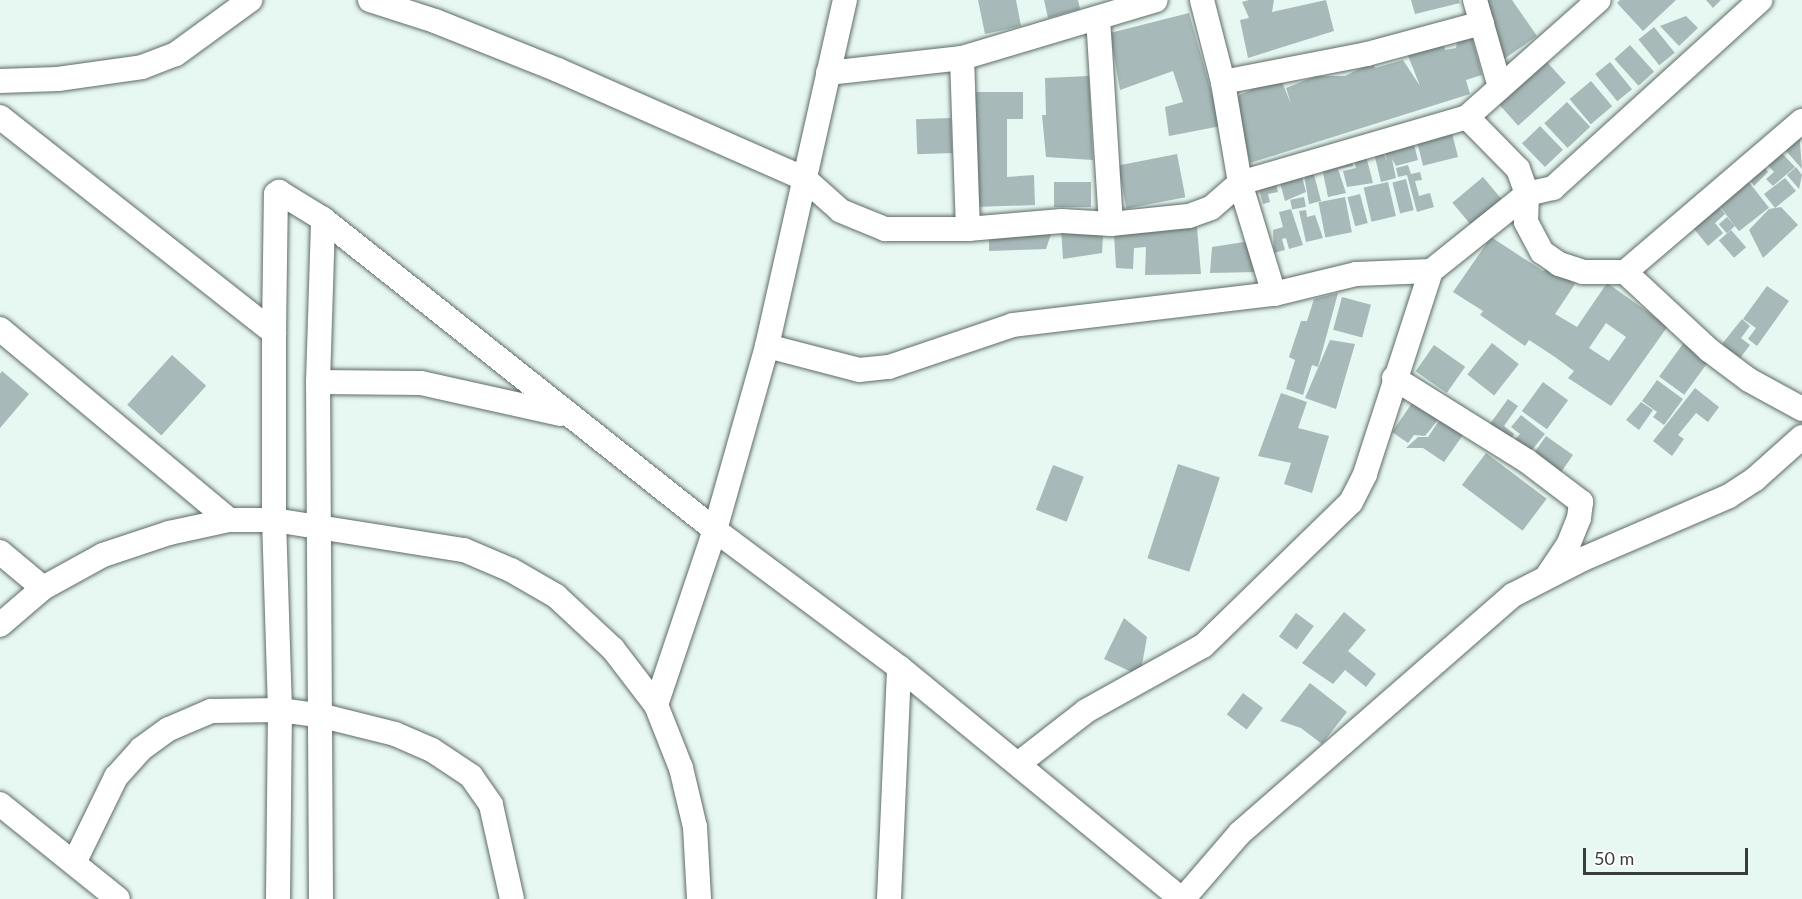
<!DOCTYPE html>
<html>
<head>
<meta charset="utf-8">
<style>
  body { margin:0 }
  #map { position:relative; width:1802px; height:899px; overflow:hidden; background:#e7f7f1; font-family:Lato,sans-serif }
  div>[style] { position:absolute }
  [style*='--x'] { left:calc(var(--x)*1px); top:calc(var(--y)*1px); width:calc(var(--w)*1px); rotate:calc(var(--a)*1deg) }
  .building>* { inset:0; background:#a8b9b9; transform-origin:0 0 }
  .roads { filter:drop-shadow(0 0 2px #5e6c66) drop-shadow(0 0 2px #5e6c66) }
  .street>* { height:24px; margin:-12px; padding:0 12px; transform-origin:12px; border-radius:12px; background:#fff }
  span { translate:-50% -50%; white-space:nowrap; text-align:center; line-height:1.15; -webkit-text-stroke:4.5px #fff; paint-order:stroke }
  .scale { position:absolute; left:1583px; top:848px; width:165px; height:27px; box-sizing:border-box; border:3px solid #383e3c; border-top:0; padding-left:8px; font-size:18px; line-height:21px; white-space:nowrap; color:#383e3c; -webkit-text-stroke:4px #fff; paint-order:stroke }
</style>
</head>
<body>
<div id="map">
  <div class="building">
    <div style="clip-path:polygon(978px 0,1016px 0,1021px 26px,985px 34px)"></div>
    <div style="clip-path:polygon(1044px 0,1078px 0,1080px 9px,1048px 18px)"></div>
    <div style="clip-path:polygon(1249px 0,1274px 0,1272px 12px,1326px 0,1334px 31px,1248px 58px,1240px 20px,1249px 18px,1242px 2px)"></div>
    <div style="clip-path:polygon(1411px 0,1459px 0,1460px 3px,1415px 14px)"></div>
    <div style="clip-path:polygon(1486px 0,1512px 0,1537px 36px,1504px 59px)"></div>
    <div style="clip-path:polygon(1620px 0,1676px 0,1643px 31px,1617px 3px)"></div>
    <div style="clip-path:polygon(1706px 0,1721px 0,1713px 8px)"></div>
    <div style="clip-path:polygon(1189px 13px,1221px 126px,1169px 136px,1165px 107px,1183px 102px,1173px 71px,1120px 90px,1110px 33px)"></div>
    <div style="clip-path:polygon(1686px 16px,1698px 28px,1679px 46px,1660px 26px)"></div>
    <div style="left:1654px;top:27px;width:33px;height:20px;rotate:51deg"></div>
    <div style="clip-path:polygon(1471px 34px,1482px 75px,1466px 80px,1470px 94px,1250px 163px,1233px 98px,1280px 77px,1291px 104px,1286px 88px,1316px 76px,1345px 76px,1373px 62px,1375px 68px,1403px 60px,1420px 86px,1407px 53px,1443px 41px,1445px 50px,1456px 48px,1458px 36px)"></div>
    <div style="left:1630px;top:45px;width:36px;height:21px;rotate:48deg"></div>
    <div style="left:1547px;top:62px;width:28px;height:64px;rotate:48deg"></div>
    <div style="left:1610px;top:62px;width:35px;height:19px;rotate:51deg"></div>
    <div style="clip-path:polygon(1089px 76px,1093px 160px,1046px 157px,1042px 115px,1046px 115px,1045px 78px)"></div>
    <div style="left:1591px;top:81px;width:33px;height:28px;rotate:50deg"></div>
    <div style="clip-path:polygon(974px 92px,1023px 92px,1023px 119px,1007px 119px,1007px 177px,1034px 175px,1035px 205px,975px 207px)"></div>
    <div style="left:1567px;top:102px;width:34px;height:31px;rotate:47deg"></div>
    <div style="left:951px;top:118px;width:35px;height:35px;rotate:88deg"></div>
    <div style="left:1450px;top:125px;width:33px;height:36px;rotate:76deg"></div>
    <div style="left:1540px;top:126px;width:33px;height:25px;rotate:46deg"></div>
    <div style="clip-path:polygon(1802px 127px,1800px 143px,1802px 169px,1781px 145px)"></div>
    <div style="clip-path:polygon(1412px 137px,1418px 160px,1396px 166px,1392px 159px,1396px 178px,1381px 182px,1373px 149px,1381px 148px,1387px 161px,1384px 150px)"></div>
    <div style="clip-path:polygon(1778px 149px,1795px 167px,1773px 186px,1766px 179px,1774px 172px,1765px 162px)"></div>
    <div style="clip-path:polygon(1365px 152px,1373px 183px,1347px 187px,1343px 171px,1356px 168px,1353px 155px)"></div>
    <div style="left:1177px;top:154px;width:44px;height:60px;rotate:79deg"></div>
    <div style="clip-path:polygon(1351px 157px,1353px 166px,1338px 169px,1346px 193px,1328px 197px,1321px 163px)"></div>
    <div style="clip-path:polygon(1762px 164px,1768px 172px,1754px 186px,1747px 176px)"></div>
    <div style="clip-path:polygon(1408px 165px,1411px 174px,1420px 172px,1422px 180px,1415px 181px,1419px 196px,1430px 193px,1434px 207px,1417px 212px,1407px 175px,1398px 177px,1396px 168px)"></div>
    <div style="clip-path:polygon(1312px 167px,1321px 201px,1309px 204px,1303px 169px)"></div>
    <div style="clip-path:polygon(1796px 167px,1802px 175px,1799px 189px,1787px 175px)"></div>
    <div style="clip-path:polygon(1301px 173px,1306px 192px,1285px 201px,1279px 179px)"></div>
    <div style="left:1483px;top:177px;width:33px;height:40px;rotate:50deg"></div>
    <div style="left:1745px;top:177px;width:39px;height:38px;rotate:52deg"></div>
    <div style="clip-path:polygon(1785px 178px,1796px 191px,1775px 208px,1781px 207px,1798px 225px,1763px 258px,1749px 230px,1769px 209px,1775px 208px,1764px 194px)"></div>
    <div style="left:1406px;top:179px;width:32px;height:14px;rotate:76deg"></div>
    <div style="clip-path:polygon(1275px 180px,1278px 192px,1268px 194px,1270px 202px,1263px 204px,1258px 185px)"></div>
    <div style="left:1091px;top:182px;width:25px;height:37px;rotate:90deg"></div>
    <div style="left:1388px;top:182px;width:35px;height:25px;rotate:77deg"></div>
    <div style="left:1360px;top:194px;width:30px;height:13px;rotate:75deg"></div>
    <div style="left:1304px;top:197px;width:10px;height:14px;rotate:79deg"></div>
    <div style="left:1345px;top:197px;width:36px;height:27px;rotate:79deg"></div>
    <div style="clip-path:polygon(1716px 203px,1725px 214px,1715px 223px,1723px 233px,1708px 246px,1690px 224px)"></div>
    <div style="clip-path:polygon(1291px 209px,1303px 245px,1289px 249px,1286px 238px,1282px 239px,1285px 250px,1274px 253px,1273px 230px,1283px 227px,1279px 212px)"></div>
    <div style="clip-path:polygon(1306px 210px,1307px 217px,1315px 215px,1323px 238px,1306px 242px,1299px 211px)"></div>
    <div style="left:1727px;top:217px;width:12px;height:11px;rotate:48deg"></div>
    <div style="clip-path:polygon(1061px 227px,1103px 236px,1102px 253px,1063px 259px)"></div>
    <div style="clip-path:polygon(1197px 227px,1201px 274px,1145px 275px,1146px 247px,1134px 248px,1133px 269px,1116px 268px,1114px 234px)"></div>
    <div style="left:1731px;top:230px;width:23px;height:16px;rotate:49deg"></div>
    <div style="clip-path:polygon(1051px 234px,1046px 249px,989px 251px,989px 238px)"></div>
    <div style="clip-path:polygon(evenodd,1491px 237px,1543px 271px,1551px 268px,1575px 284px,1555px 314px,1577px 327px,1607px 283px,1668px 326px,1611px 406px,1568px 378px,1574px 371px,1555px 357px,1529px 340px,1525px 346px,1480px 315px,1483px 311px,1453px 292px,1491px 237px,1606px 323px,1626px 337px,1609px 361px,1589px 348px,1606px 323px)"></div>
    <div style="clip-path:polygon(1257px 240px,1257px 272px,1210px 273px,1212px 247px)"></div>
    <div style="clip-path:polygon(1767px 286px,1789px 301px,1757px 346px,1748px 339px,1756px 328px,1743px 319px)"></div>
    <div style="clip-path:polygon(1338px 293px,1318px 367px,1312px 365px,1303px 395px,1286px 389px,1295px 360px,1289px 357px,1301px 321px,1307px 321px,1314px 299px)"></div>
    <div style="left:1342px;top:297px;width:30px;height:34px;rotate:15deg"></div>
    <div style="clip-path:polygon(1742px 319px,1750px 326px,1741px 338px,1750px 345px,1740px 358px,1722px 344px)"></div>
    <div style="clip-path:polygon(1330px 340px,1355px 344px,1336px 409px,1305px 398px)"></div>
    <div style="left:1685px;top:341px;width:31px;height:44px;rotate:36deg"></div>
    <div style="left:1492px;top:343px;width:34px;height:40px;rotate:38deg"></div>
    <div style="left:1434px;top:345px;width:38px;height:32px;rotate:35deg"></div>
    <div style="left:172px;top:355px;width:46px;height:67px;rotate:42deg"></div>
    <div style="clip-path:polygon(2px 371px,29px 394px,0 428px,0 374px)"></div>
    <div style="clip-path:polygon(1657px 380px,1683px 399px,1664px 425px,1653px 417px,1657px 412px,1642px 401px)"></div>
    <div style="left:1543px;top:382px;width:31px;height:36px;rotate:36deg"></div>
    <div style="clip-path:polygon(1695px 388px,1719px 407px,1708px 422px,1696px 413px,1678px 435px,1684px 439px,1672px 456px,1653px 441px)"></div>
    <div style="clip-path:polygon(1281px 393px,1307px 402px,1298px 428px,1329px 436px,1312px 493px,1284px 484px,1291px 463px,1258px 456px)"></div>
    <div style="clip-path:polygon(1417px 396px,1438px 420px,1425px 436px,1414px 435px,1408px 443px,1392px 432px)"></div>
    <div style="clip-path:polygon(1508px 399px,1518px 406px,1504px 426px,1514px 434px,1508px 443px,1487px 428px)"></div>
    <div style="clip-path:polygon(1641px 402px,1653px 410px,1639px 430px,1626px 420px)"></div>
    <div style="clip-path:polygon(1521px 415px,1545px 434px,1527px 456px,1511px 444px,1520px 434px,1511px 427px)"></div>
    <div style="clip-path:polygon(1440px 419px,1463px 435px,1444px 462px,1423px 448px,1406px 448px,1418px 437px,1428px 437px)"></div>
    <div style="left:1546px;top:436px;width:33px;height:29px;rotate:35deg"></div>
    <div style="left:1486px;top:453px;width:76px;height:40px;rotate:37deg"></div>
    <div style="left:1178px;top:464px;width:44px;height:99px;rotate:18deg"></div>
    <div style="left:1053px;top:465px;width:33px;height:48px;rotate:21deg"></div>
    <div style="clip-path:polygon(1344px 612px,1366px 630px,1348px 651px,1376px 674px,1366px 687px,1345px 670px,1333px 684px,1302px 663px)"></div>
    <div style="left:1296px;top:613px;width:22px;height:29px;rotate:36deg"></div>
    <div style="clip-path:polygon(1124px 618px,1147px 637px,1140px 676px,1104px 659px)"></div>
    <div style="clip-path:polygon(1310px 683px,1347px 712px,1322px 744px,1301px 728px,1280px 721px)"></div>
    <div style="left:1243px;top:693px;width:25px;height:27px;rotate:37deg"></div>
  </div>
  <div class="roads">
    <div class="street">
      <div style="--x:370;--y:0;--w:68;--a:17.9"></div>
      <div style="--x:435;--y:21;--w:132;--a:21.7"></div>
      <div style="--x:558;--y:70;--w:270;--a:23.8"></div>
      <div style="--x:805;--y:179;--w:48;--a:41.6"></div>
      <div style="--x:841;--y:211;--w:48;--a:22.2"></div>
      <div style="--x:885;--y:229;--w:83;--a:0"></div>
      <div style="--x:968;--y:229;--w:94;--a:-4.9"></div>
      <div style="--x:1062;--y:221;--w:49;--a:3.5"></div>
      <div style="--x:1111;--y:224;--w:78;--a:-5.9"></div>
      <div style="--x:1189;--y:216;--w:23;--a:-20"></div>
      <div style="--x:1211;--y:208;--w:38;--a:-41"></div>
      <div style="--x:1240;--y:183;--w:236;--a:-16.2"></div>
      <div style="--x:1467;--y:117;--w:176;--a:-41.6"></div>
      <div style="--x:1475;--y:0;--w:91;--a:74"></div>
      <div style="--x:1098;--y:18;--w:206;--a:86.4"></div>
      <div style="--x:962;--y:58;--w:171;--a:88"></div>
      <div style="--x:828;--y:73;--w:135;--a:-6.4"></div>
      <div style="--x:962;--y:58;--w:202;--a:-16.6"></div>
      <div style="--x:0;--y:81;--w:58;--a:-2"></div>
      <div style="--x:58;--y:79;--w:85;--a:-8.1"></div>
      <div style="--x:142;--y:67;--w:36;--a:-21"></div>
      <div style="--x:176;--y:54;--w:92;--a:-36.1"></div>
      <div style="--x:1223;--y:82;--w:147;--a:-11"></div>
      <div style="--x:1367;--y:54;--w:119;--a:-15.1"></div>
      <div style="--x:0;--y:117;--w:349;--a:38.2"></div>
      <div style="--x:1467;--y:117;--w:73;--a:45.6"></div>
      <div style="--x:1518;--y:169;--w:27;--a:70"></div>
      <div style="--x:1527;--y:194;--w:28;--a:92"></div>
      <div style="--x:1526;--y:222;--w:34;--a:62"></div>
      <div style="--x:1542;--y:252;--w:21;--a:35"></div>
      <div style="--x:1559;--y:264;--w:25;--a:18"></div>
      <div style="--x:1583;--y:272;--w:42;--a:0"></div>
      <div style="--x:1625;--y:272;--w:233;--a:-40.5"></div>
      <div style="--x:1625;--y:272;--w:115;--a:42.9"></div>
      <div style="--x:1709;--y:350;--w:50;--a:36.9"></div>
      <div style="--x:1749;--y:380;--w:60;--a:28.7"></div>
      <div style="--x:1274;--y:294;--w:84;--a:-13.7"></div>
      <div style="--x:1356;--y:274;--w:75;--a:-2.3"></div>
      <div style="--x:0;--y:329;--w:298;--a:39.8"></div>
      <div style="--x:767;--y:346;--w:95;--a:14.6"></div>
      <div style="--x:859;--y:370;--w:30;--a:-6"></div>
      <div style="--x:889;--y:367;--w:131;--a:-18.7"></div>
      <div style="--x:1013;--y:325;--w:263;--a:-6.8"></div>
      <div style="--x:1274;--y:294;--w:116;--a:-107"></div>
      <div style="--x:1240;--y:183;--w:102;--a:-99.6"></div>
      <div style="--x:1223;--y:82;--w:85;--a:-104.4"></div>
      <div style="--x:1394;--y:378;--w:157;--a:32"></div>
      <div style="--x:1527;--y:461;--w:68;--a:37.2"></div>
      <div style="--x:1581;--y:502;--w:16;--a:97"></div>
      <div style="--x:1579;--y:518;--w:29;--a:112"></div>
      <div style="--x:1568;--y:545;--w:36;--a:124"></div>
      <div style="--x:318;--y:382;--w:103;--a:0.6"></div>
      <div style="--x:421;--y:383;--w:143;--a:12.5"></div>
      <div style="--x:0;--y:552;--w:56;--a:39.9"></div>
      <div style="--x:0;--y:625;--w:57;--a:-40.7"></div>
      <div style="--x:43;--y:588;--w:68;--a:-28.8"></div>
      <div style="--x:103;--y:555;--w:70;--a:-18.4"></div>
      <div style="--x:169;--y:533;--w:61;--a:-12.2"></div>
      <div style="--x:229;--y:520;--w:45;--a:0"></div>
      <div style="--x:274;--y:520;--w:192;--a:9"></div>
      <div style="--x:464;--y:550;--w:51;--a:23.1"></div>
      <div style="--x:511;--y:570;--w:52;--a:30"></div>
      <div style="--x:556;--y:596;--w:78;--a:42.9"></div>
      <div style="--x:613;--y:649;--w:71;--a:52.5"></div>
      <div style="--x:656;--y:705;--w:68;--a:68.4"></div>
      <div style="--x:681;--y:768;--w:61;--a:76.7"></div>
      <div style="--x:695;--y:827;--w:72;--a:86.8"></div>
      <div style="--x:656;--y:705;--w:185;--a:-71.4"></div>
      <div style="--x:715;--y:530;--w:191;--a:-74.2"></div>
      <div style="--x:767;--y:346;--w:355;--a:-77.3"></div>
      <div style="--x:1018;--y:764;--w:86;--a:-37.9"></div>
      <div style="--x:1086;--y:711;--w:134;--a:-29.1"></div>
      <div style="--x:1203;--y:646;--w:206;--a:-44.2"></div>
      <div style="--x:1351;--y:502;--w:31;--a:-63"></div>
      <div style="--x:1365;--y:474;--w:213;--a:-72"></div>
      <div style="--x:1431;--y:271;--w:123;--a:-38.7"></div>
      <div style="--x:1527;--y:194;--w:27;--a:-13"></div>
      <div style="--x:1553;--y:188;--w:280;--a:-42.2"></div>
      <div style="--x:0;--y:804;--w:151;--a:38.8"></div>
      <div style="--x:74;--y:863;--w:96;--a:-64"></div>
      <div style="--x:116;--y:777;--w:38;--a:-48"></div>
      <div style="--x:141;--y:749;--w:34;--a:-36"></div>
      <div style="--x:169;--y:729;--w:46;--a:-23.2"></div>
      <div style="--x:211;--y:711;--w:69;--a:-0.8"></div>
      <div style="--x:280;--y:710;--w:43;--a:7.9"></div>
      <div style="--x:323;--y:716;--w:74;--a:14"></div>
      <div style="--x:395;--y:734;--w:40;--a:23.4"></div>
      <div style="--x:432;--y:750;--w:47;--a:33.7"></div>
      <div style="--x:471;--y:776;--w:35;--a:55"></div>
      <div style="--x:491;--y:805;--w:96;--a:77.4"></div>
      <div style="--x:278;--y:899;--w:189;--a:-89.4"></div>
      <div style="--x:280;--y:710;--w:190;--a:-91.8"></div>
      <div style="--x:274;--y:520;--w:187;--a:-90"></div>
      <div style="--x:274;--y:333;--w:139;--a:-89.2"></div>
      <div style="--x:276;--y:194;--w:4;--a:-34"></div>
      <div style="--x:279;--y:192;--w:52;--a:31.5"></div>
      <div style="--x:323;--y:219;--w:500;--a:38.43"></div>
      <div style="--x:715;--y:530;--w:229;--a:36.7"></div>
      <div style="--x:899;--y:667;--w:365;--a:39.4"></div>
      <div style="--x:321;--y:899;--w:517;--a:-90.33"></div>
      <div style="--x:318;--y:382;--w:163;--a:-88.2"></div>
      <div style="--x:889;--y:899;--w:232;--a:-87.5"></div>
      <div style="--x:1183;--y:899;--w:87;--a:-49.2"></div>
      <div style="--x:1240;--y:833;--w:362;--a:-41.1"></div>
      <div style="--x:1513;--y:595;--w:79;--a:-27.2"></div>
      <div style="--x:1583;--y:559;--w:159;--a:-23.3"></div>
      <div style="--x:1729;--y:496;--w:31;--a:-33"></div>
      <div style="--x:1755;--y:479;--w:63;--a:-41.8"></div>
    </div>
  </div>
  <div class="scale">50 m</div>
</div>
</body>
</html>
